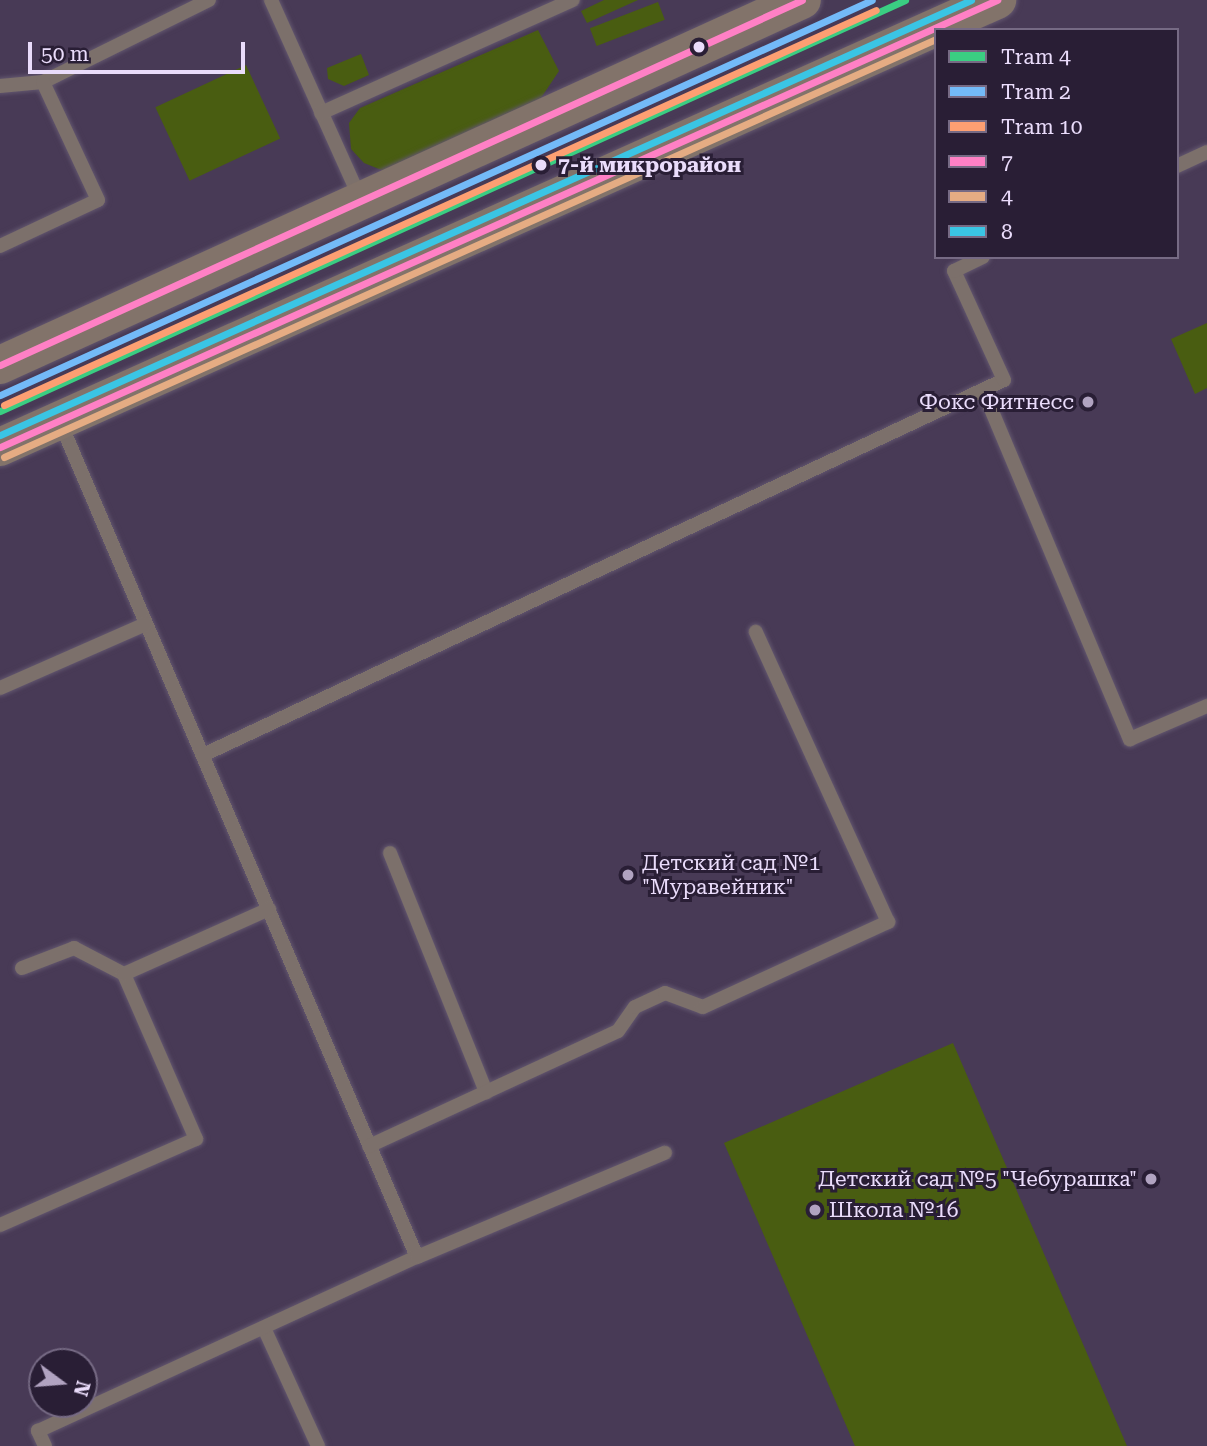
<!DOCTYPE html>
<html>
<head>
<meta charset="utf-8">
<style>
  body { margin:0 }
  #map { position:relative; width:1207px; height:1446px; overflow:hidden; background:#483a56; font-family:"Roboto Serif",serif }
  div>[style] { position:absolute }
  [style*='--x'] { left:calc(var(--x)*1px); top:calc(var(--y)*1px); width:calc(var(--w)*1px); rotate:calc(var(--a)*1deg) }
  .green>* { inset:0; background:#495d11; transform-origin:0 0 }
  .roads { filter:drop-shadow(0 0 2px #62566e) drop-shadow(0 0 2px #62566e) }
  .lane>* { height:14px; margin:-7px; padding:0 7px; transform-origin:7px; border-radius:7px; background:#7c706b }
  .secondary>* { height:38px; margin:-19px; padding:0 19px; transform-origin:19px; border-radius:19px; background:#82736a }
  .bus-1>* { height:7px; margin:-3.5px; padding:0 3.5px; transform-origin:3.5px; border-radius:3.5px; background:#ff80c5 }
  .bus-2>* { height:7px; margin:-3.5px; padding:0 3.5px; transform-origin:3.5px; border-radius:3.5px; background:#e5ac83 }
  .bus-3>* { height:7px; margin:-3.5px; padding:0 3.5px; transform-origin:3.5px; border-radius:3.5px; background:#3ac5e4 }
  .tram-1>* { height:7px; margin:-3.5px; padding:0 3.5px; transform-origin:3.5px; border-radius:3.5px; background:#3ace82 }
  .tram-2>* { height:7px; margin:-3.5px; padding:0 3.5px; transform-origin:3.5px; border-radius:3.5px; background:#73baf8 }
  .tram-3>* { height:7px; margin:-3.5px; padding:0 3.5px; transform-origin:3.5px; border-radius:3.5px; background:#fd9f72 }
  .dots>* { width:19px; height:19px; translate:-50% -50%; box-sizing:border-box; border:4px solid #291e35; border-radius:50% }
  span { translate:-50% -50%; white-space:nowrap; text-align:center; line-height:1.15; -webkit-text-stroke:6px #291e35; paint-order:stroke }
  .stop-label { font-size:21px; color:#eadcfb; font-weight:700 }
  .left { translate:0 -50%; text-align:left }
  .poi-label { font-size:21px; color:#eadcfb }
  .right { translate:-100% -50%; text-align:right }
  .legend { position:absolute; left:934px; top:28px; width:245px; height:231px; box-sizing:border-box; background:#291e35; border:2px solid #766a84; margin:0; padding:9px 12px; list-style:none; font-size:21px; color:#eadcfb }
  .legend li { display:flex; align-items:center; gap:14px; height:35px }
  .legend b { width:35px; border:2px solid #766a84 }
  .north { position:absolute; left:28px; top:1348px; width:70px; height:70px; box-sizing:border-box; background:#291e35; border:2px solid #766a84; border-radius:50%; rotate:106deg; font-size:19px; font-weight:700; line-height:28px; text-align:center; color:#eadcfb }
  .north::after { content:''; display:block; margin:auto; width:24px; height:32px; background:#b1a3c1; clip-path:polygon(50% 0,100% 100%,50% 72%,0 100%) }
  .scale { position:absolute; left:28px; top:42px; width:217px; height:32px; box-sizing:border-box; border:4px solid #eadcfb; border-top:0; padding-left:9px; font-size:21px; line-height:24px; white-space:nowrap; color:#eadcfb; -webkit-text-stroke:5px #291e35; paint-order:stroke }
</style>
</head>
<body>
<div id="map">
  <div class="green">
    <div style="clip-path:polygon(604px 0,638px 0,587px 23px,581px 11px)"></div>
    <div style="left:658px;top:2px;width:19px;height:73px;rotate:69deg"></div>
    <div style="clip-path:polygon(538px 30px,559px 71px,537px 104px,384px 171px,364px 163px,351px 149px,349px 123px,360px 108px)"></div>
    <div style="clip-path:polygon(361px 54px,369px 75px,344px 86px,328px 79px,327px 68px)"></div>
    <div style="left:246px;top:65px;width:81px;height:100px;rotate:65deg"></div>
    <div style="clip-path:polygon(1207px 323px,1207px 388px,1195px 394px,1171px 339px)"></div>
    <div style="clip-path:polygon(953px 1043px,1127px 1446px,855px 1446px,724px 1143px)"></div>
  </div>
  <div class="roads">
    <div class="lane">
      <div style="--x:271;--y:0;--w:217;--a:65.8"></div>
      <div style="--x:0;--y:86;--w:43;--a:-5.3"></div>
      <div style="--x:43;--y:82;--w:185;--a:-26.3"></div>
      <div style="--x:321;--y:113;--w:276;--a:-24.2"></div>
      <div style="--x:1177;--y:166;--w:33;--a:-25"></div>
      <div style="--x:0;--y:246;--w:108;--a:-25.1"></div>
      <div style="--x:98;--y:200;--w:130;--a:-115"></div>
      <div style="--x:983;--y:390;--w:379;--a:67.2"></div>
      <div style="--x:1130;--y:739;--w:84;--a:-23.2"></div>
      <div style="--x:60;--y:422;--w:908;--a:66.85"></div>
      <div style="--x:0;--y:688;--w:159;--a:-23.7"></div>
      <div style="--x:203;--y:755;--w:884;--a:-25.09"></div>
      <div style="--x:1004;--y:380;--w:120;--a:-114.6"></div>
      <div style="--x:954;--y:271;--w:32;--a:-26"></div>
      <div style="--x:390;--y:853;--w:258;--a:68.1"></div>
      <div style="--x:22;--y:968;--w:56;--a:-21"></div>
      <div style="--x:74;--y:948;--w:56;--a:27.5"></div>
      <div style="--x:369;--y:1146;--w:274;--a:-24.8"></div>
      <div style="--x:618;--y:1031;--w:29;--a:-55"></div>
      <div style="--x:635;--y:1007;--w:33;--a:-25"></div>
      <div style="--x:665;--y:993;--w:40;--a:20.2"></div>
      <div style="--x:703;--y:1007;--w:204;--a:-24.7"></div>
      <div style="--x:888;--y:922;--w:319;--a:-114.5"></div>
      <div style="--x:0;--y:1225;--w:214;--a:-23.7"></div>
      <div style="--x:196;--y:1139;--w:180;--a:-113.6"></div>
      <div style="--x:124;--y:974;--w:159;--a:-24.1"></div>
      <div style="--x:264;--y:1328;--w:130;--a:65.4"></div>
      <div style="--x:45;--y:1446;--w:17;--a:-115"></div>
      <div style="--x:38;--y:1431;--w:417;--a:-24.7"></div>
      <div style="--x:417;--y:1257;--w:269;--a:-22.8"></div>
    </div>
    <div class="secondary">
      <div style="--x:0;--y:365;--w:881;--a:-24.47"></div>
      <div style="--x:0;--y:447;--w:1093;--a:-24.15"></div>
    </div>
  </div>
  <div class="bus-1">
    <div style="--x:0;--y:365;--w:881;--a:-24.47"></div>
    <div style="--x:0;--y:447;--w:1093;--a:-24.15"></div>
  </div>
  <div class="bus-2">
    <div style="--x:4;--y:457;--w:1021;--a:-24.16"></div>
  </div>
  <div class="bus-3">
    <div style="--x:0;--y:435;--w:1064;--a:-24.13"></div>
  </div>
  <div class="tram-1">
    <div style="--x:0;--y:411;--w:994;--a:-24.42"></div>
  </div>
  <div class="tram-2">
    <div style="--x:0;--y:395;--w:957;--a:-24.37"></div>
  </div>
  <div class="tram-3">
    <div style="--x:4;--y:405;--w:957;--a:-24.37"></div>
  </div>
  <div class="dots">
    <div style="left:699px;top:47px;background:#eadcfb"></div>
    <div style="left:541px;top:165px;background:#eadcfb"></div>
    <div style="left:1088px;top:402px;background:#b1a3c1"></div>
    <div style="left:628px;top:875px;background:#b1a3c1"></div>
    <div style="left:1151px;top:1179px;background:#b1a3c1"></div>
    <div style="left:815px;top:1210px;background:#b1a3c1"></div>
  </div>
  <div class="stop-label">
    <span class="left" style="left:558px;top:165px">7-й микрорайон</span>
  </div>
  <div class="poi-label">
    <span class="right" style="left:1074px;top:402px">Фокс Фитнесс</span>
    <span class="left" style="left:642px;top:875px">Детский сад №1<br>"Муравейник"</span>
    <span class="right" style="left:1137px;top:1179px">Детский сад №5 "Чебурашка"</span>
    <span class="left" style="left:829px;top:1210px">Школа №16</span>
  </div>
  <ul class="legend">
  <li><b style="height:9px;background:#3ace82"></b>Tram 4</li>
  <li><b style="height:9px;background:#73baf8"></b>Tram 2</li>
  <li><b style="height:9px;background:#fd9f72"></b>Tram 10</li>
  <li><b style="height:9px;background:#ff80c5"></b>7</li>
  <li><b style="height:9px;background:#e5ac83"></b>4</li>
  <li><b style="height:9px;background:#3ac5e4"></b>8</li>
  </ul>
  <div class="north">N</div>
  <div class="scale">50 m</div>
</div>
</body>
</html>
